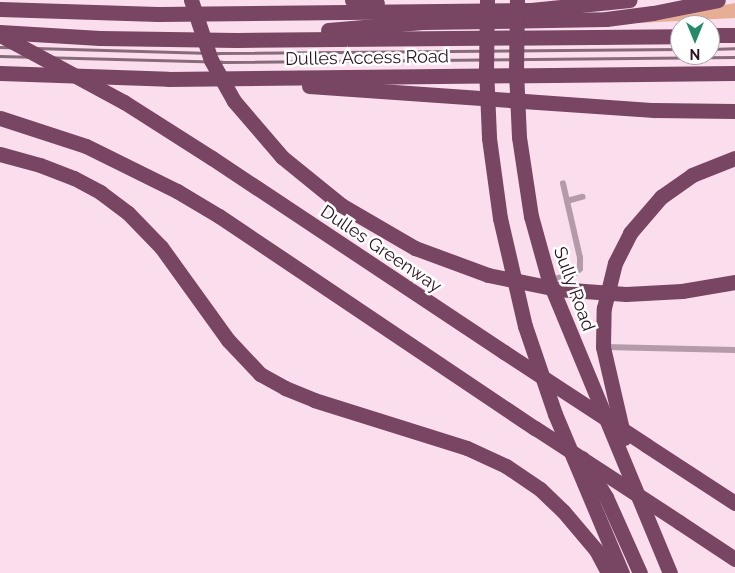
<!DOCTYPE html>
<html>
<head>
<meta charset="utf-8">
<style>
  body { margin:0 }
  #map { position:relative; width:735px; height:573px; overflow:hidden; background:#fbdeed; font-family:Raleway,sans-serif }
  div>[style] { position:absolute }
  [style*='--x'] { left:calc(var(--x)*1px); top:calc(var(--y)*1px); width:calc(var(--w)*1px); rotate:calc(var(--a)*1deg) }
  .green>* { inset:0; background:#e6ae95 }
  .lane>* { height:5.5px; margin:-2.75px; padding:0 2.75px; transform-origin:2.75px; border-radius:2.75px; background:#b59ba9 }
  .highway>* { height:15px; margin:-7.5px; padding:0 7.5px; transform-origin:7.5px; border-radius:7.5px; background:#784563 }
  .rail>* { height:2.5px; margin:-1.25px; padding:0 1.25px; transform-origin:1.25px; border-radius:1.25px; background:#866b7a }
  .highway-bridge>* { height:15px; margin:-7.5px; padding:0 7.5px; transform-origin:7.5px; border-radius:7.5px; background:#784563 }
  span { translate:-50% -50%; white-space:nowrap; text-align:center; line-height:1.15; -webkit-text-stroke:5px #fff; paint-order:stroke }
  .street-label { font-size:18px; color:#2c1322 }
  .north { position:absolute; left:670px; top:15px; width:50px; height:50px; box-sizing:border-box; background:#fff; border:1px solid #aba1a7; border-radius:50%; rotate:180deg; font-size:14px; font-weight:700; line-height:20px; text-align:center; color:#2c1322 }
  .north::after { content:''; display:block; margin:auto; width:18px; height:22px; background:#238b67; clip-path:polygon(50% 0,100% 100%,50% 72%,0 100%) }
</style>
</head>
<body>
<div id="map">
  <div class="green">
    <div style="clip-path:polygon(735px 3px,735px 18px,639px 23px,638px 21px)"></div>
  </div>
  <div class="lane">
    <div style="--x:567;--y:201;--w:16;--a:-15"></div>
    <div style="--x:549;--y:281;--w:27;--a:-17"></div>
    <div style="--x:575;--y:273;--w:6;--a:-39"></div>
    <div style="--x:580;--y:269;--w:11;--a:-90"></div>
    <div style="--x:580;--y:258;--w:76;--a:-102.9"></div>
    <div style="--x:605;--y:347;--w:130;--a:1.3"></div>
  </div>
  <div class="highway">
    <div style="--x:352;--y:0;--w:25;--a:7"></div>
    <div style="--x:0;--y:9;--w:158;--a:1.8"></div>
    <div style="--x:158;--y:14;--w:373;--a:-0.6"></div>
    <div style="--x:531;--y:10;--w:99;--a:-5.8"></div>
    <div style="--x:328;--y:30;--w:95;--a:-4.8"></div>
    <div style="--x:423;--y:22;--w:183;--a:-0.9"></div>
    <div style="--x:606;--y:19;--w:47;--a:-7.3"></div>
    <div style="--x:653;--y:13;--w:66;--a:-11.3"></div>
    <div style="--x:0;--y:32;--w:100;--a:3.4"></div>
    <div style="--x:100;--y:38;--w:137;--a:0.8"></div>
    <div style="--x:237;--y:40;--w:443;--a:-0.5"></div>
    <div style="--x:710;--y:35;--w:25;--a:0"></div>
    <div style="--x:0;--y:73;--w:168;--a:2"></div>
    <div style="--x:168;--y:79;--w:567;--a:-0.61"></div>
    <div style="--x:309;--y:86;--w:346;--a:4"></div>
    <div style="--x:654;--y:110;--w:81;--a:0.7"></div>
    <div style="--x:234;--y:101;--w:74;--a:49.4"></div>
    <div style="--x:282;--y:157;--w:76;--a:39.1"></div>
    <div style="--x:341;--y:205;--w:86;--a:30.2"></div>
    <div style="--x:415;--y:248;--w:78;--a:20.3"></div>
    <div style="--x:124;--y:102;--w:104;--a:32.5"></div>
    <div style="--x:212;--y:158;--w:351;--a:33.6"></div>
    <div style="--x:0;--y:118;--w:90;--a:18"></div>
    <div style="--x:86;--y:146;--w:102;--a:26.3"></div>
    <div style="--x:177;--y:191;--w:49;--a:30.8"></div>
    <div style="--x:219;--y:216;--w:381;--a:33.9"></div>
    <div style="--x:519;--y:137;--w:80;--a:81.4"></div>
    <div style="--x:531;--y:216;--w:67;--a:74.5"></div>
    <div style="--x:549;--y:281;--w:316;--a:67.5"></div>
    <div style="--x:489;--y:138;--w:81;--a:82.2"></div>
    <div style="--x:500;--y:218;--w:111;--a:77"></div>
    <div style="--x:525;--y:326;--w:93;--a:71.2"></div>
    <div style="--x:555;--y:414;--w:173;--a:67.2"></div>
    <div style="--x:0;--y:154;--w:41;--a:15.4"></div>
    <div style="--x:40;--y:165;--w:36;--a:21"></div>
    <div style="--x:74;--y:178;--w:30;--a:28"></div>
    <div style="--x:100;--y:192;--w:35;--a:37"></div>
    <div style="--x:128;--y:213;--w:47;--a:45.9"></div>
    <div style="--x:161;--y:247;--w:115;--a:54.2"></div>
    <div style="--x:228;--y:340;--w:47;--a:46.7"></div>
    <div style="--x:260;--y:374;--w:29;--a:29"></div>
    <div style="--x:285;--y:388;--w:31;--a:22"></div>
    <div style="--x:314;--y:400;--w:160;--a:17.4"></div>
    <div style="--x:467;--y:448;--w:43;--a:24.8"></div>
    <div style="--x:506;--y:466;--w:41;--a:34.1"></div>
    <div style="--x:540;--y:489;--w:32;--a:44"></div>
    <div style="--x:563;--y:511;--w:51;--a:49.8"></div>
    <div style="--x:596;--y:550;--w:26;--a:62"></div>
    <div style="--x:626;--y:294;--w:56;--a:-3.1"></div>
    <div style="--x:682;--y:291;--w:54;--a:-9.6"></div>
    <div style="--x:624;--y:438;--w:93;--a:-103"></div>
    <div style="--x:603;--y:347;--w:39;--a:-89"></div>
    <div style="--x:604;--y:308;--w:46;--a:-76.3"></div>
    <div style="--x:615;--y:263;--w:34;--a:-63"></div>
    <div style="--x:630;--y:233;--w:48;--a:-49.3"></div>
    <div style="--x:661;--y:197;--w:38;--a:-35"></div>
    <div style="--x:692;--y:175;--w:46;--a:-21.6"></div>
    <div style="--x:646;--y:445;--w:106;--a:33.1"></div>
    <div style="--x:582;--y:458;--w:46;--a:58.4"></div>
    <div style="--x:606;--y:497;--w:83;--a:65.9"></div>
    <div style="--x:679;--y:522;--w:67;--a:33.5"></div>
  </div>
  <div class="rail">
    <div style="--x:0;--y:47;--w:219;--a:1.6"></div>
    <div style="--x:219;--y:53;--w:461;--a:-0.5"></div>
    <div style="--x:710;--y:49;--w:25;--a:-2"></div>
    <div style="--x:0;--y:56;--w:222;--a:1.5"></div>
    <div style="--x:222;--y:62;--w:513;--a:-0.56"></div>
  </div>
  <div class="highway-bridge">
    <div style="--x:191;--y:0;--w:63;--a:71.6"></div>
    <div style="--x:211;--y:60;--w:47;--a:60.7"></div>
    <div style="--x:487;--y:0;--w:68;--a:90.8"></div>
    <div style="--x:486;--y:68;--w:70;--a:87.5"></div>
    <div style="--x:517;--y:0;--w:71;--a:90.8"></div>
    <div style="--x:516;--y:71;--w:66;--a:87.4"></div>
    <div style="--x:0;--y:35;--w:141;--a:28.4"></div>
    <div style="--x:488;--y:275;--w:70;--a:11.5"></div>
    <div style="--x:557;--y:289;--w:69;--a:4.1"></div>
    <div style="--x:504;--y:352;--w:170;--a:33.2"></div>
    <div style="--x:535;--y:428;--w:172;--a:33.1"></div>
  </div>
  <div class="street-label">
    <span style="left:367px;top:58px;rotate:-1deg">Dulles Access Road</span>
    <span style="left:381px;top:249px;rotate:34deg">Dulles Greenway</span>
    <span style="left:574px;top:289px;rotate:70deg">Sully Road</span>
  </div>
  <div class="north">N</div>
</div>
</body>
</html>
